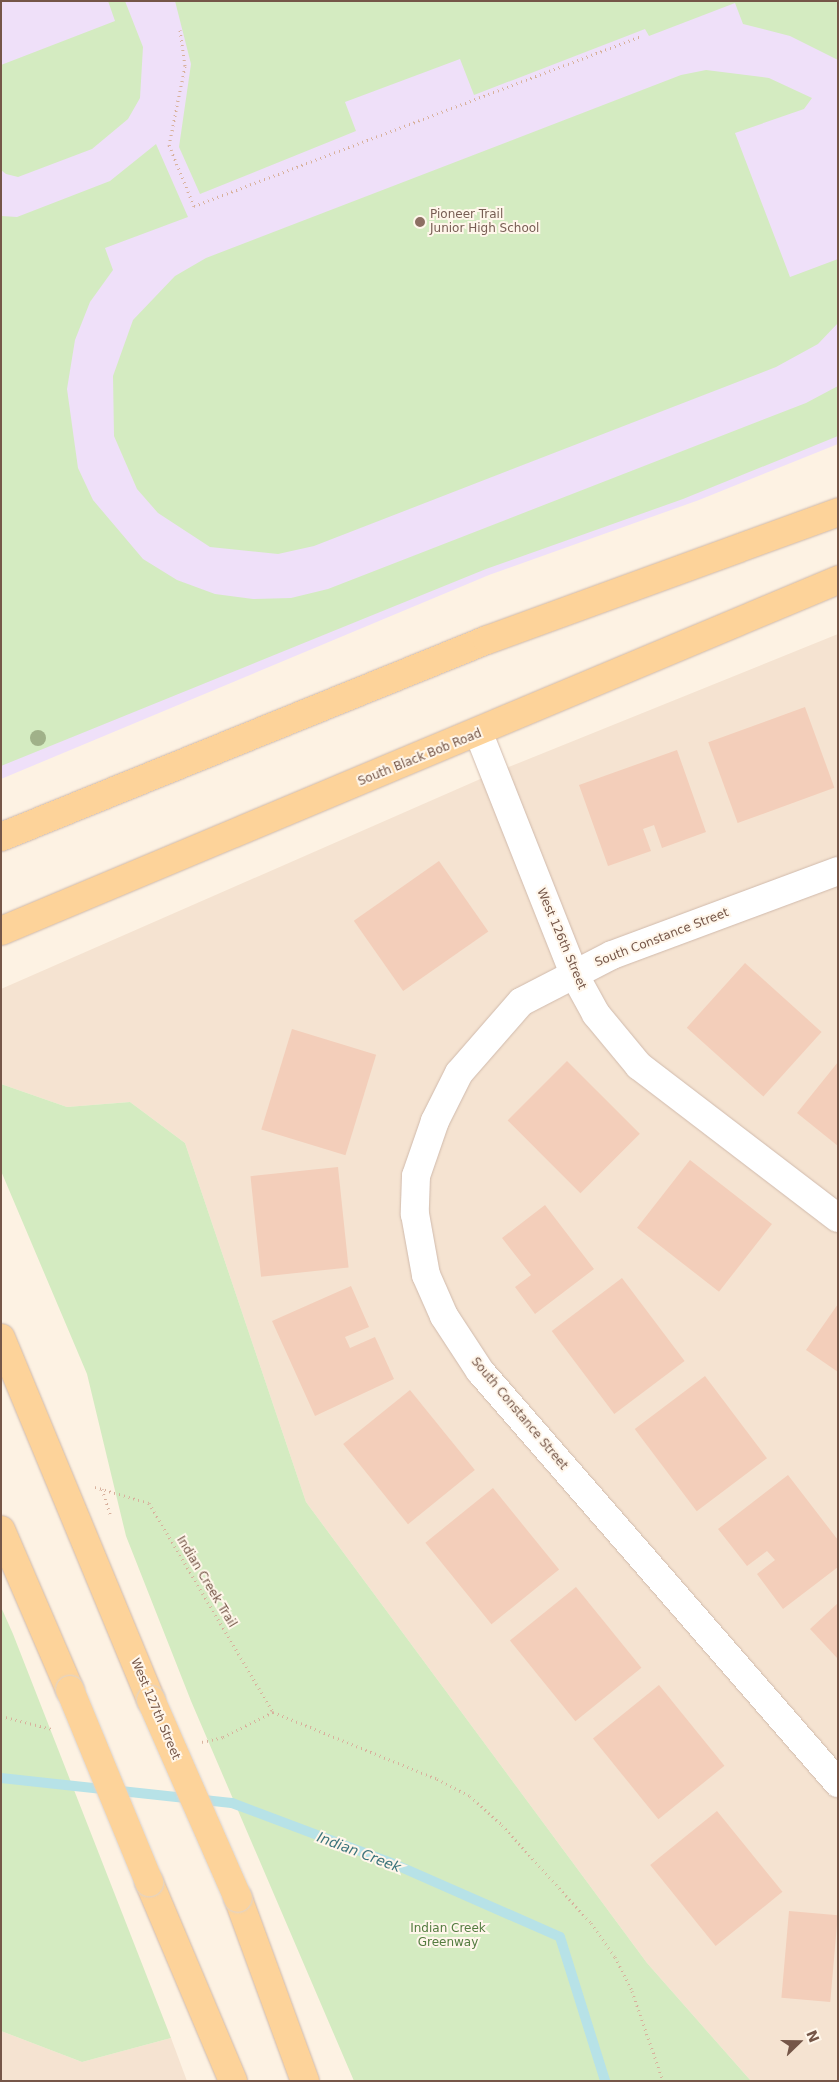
<!DOCTYPE html>
<html>
<head>
<meta charset="utf-8">
<style>
  body { margin:0 }
  #map { position:relative; width:839px; height:2082px; overflow:hidden; background:#fdf2e3; font-family:"DejaVu Sans",sans-serif }
  div>[style] { position:absolute }
  [style*='--x'] { left:calc(var(--x)*1px); top:calc(var(--y)*1px); width:calc(var(--w)*1px); rotate:calc(var(--a)*1deg) }
  .residential>* { inset:0; background:#f5e3d1 }
  .education>* { inset:0; background:#efe0f9 }
  .green>* { inset:0; background:#d4ebc1 }
  .stream>* { height:10px; margin:-5px; padding:0 5px; transform-origin:5px; border-radius:5px; background:#b7e2e7 }
  .building>* { inset:0; background:#f3ceba; transform-origin:0 0 }
  .path>* { height:3px; margin-top:-1.5px; transform-origin:0; background:repeating-linear-gradient(90deg,#d8b19d 0 1px,transparent 0 5px) }
  .roads { filter:drop-shadow(0 0 1px #d0baac) drop-shadow(0 0 1px #d0baac) }
  .minor>* { height:28px; margin:-14px; padding:0 14px; transform-origin:14px; border-radius:14px; background:#fff }
  .major>* { height:28px; margin:-14px; padding:0 14px; transform-origin:14px; border-radius:14px; background:#fdd39a }
  .bridges { filter:drop-shadow(0 0 1px #dbd3cf) drop-shadow(0 0 1px #dbd3cf) }
  .major-bridge>* { height:28px; margin:-14px; padding:0 14px; transform-origin:14px; border-radius:14px; background:#fdd39a }
  .trees>* { width:16px; height:16px; margin:-8px; border-radius:50%; background:#a0b189 }
  .dots>* { width:14px; height:14px; translate:-50% -50%; box-sizing:border-box; border:2px solid #fff6ea; border-radius:50% }
  span { translate:-50% -50%; white-space:nowrap; text-align:center; line-height:1.15; -webkit-text-stroke:4px #fff6ea; paint-order:stroke }
  .education-label { font-size:12px; color:#785e54 }
  .left { translate:0 -50%; text-align:left }
  .street-label { font-size:12px; color:#755648 }
  .park-label { font-size:12px; color:#547c40 }
  .water-label { font-size:14px; color:#3c747c; font-style:italic }
  .frame { position:absolute; inset:0; border:2px solid #755648; pointer-events:none }
  .north { position:absolute; left:774px; top:2017px; width:50px; height:50px; -webkit-text-stroke:4px #fff6ea; paint-order:stroke; rotate:68deg; font-size:14px; font-weight:700; line-height:20px; text-align:center; color:#755648 }
  .north::after { content:''; display:block; margin:auto; width:18px; height:22px; background:#755648; clip-path:polygon(50% 0,100% 100%,50% 72%,0 100%) }
</style>
</head>
<body>
<div id="map">
  <div class="residential">
    <div style="clip-path:polygon(838px 634px,838px 2081px,751px 2081px,647px 1963px,306px 1502px,185px 1143px,130px 1102px,67px 1107px,1px 1084px,1px 989px,494px 773px)"></div>
    <div style="clip-path:polygon(1px 2031px,82px 2062px,171px 2038px,187px 2081px,1px 2081px)"></div>
  </div>
  <div class="education">
    <div style="clip-path:polygon(1px 1px,838px 1px,838px 444px,699px 500px,489px 575px,1px 779px)"></div>
  </div>
  <div class="green">
    <div style="clip-path:polygon(108px 1px,125px 1px,143px 47px,140px 98px,128px 119px,92px 149px,18px 177px,6px 174px,1px 170px,1px 65px,115px 21px)"></div>
    <div style="clip-path:polygon(175px 1px,838px 1px,838px 60px,790px 36px,743px 24px,735px 3px,649px 36px,645px 29px,474px 95px,460px 59px,345px 102px,356px 131px,200px 194px,179px 147px,191px 64px)"></div>
    <div style="clip-path:polygon(706px 70px,769px 78px,812px 98px,804px 109px,735px 133px,790px 277px,838px 259px,838px 323px,818px 344px,776px 367px,314px 546px,278px 554px,210px 547px,158px 513px,137px 489px,114px 436px,113px 376px,133px 320px,175px 276px,206px 258px,681px 75px)"></div>
    <div style="clip-path:polygon(156px 144px,188px 217px,105px 248px,113px 270px,90px 302px,75px 340px,67px 389px,78px 468px,93px 500px,143px 559px,177px 580px,215px 594px,253px 599px,291px 598px,328px 589px,806px 403px,838px 386px,838px 436px,683px 499px,486px 569px,1px 766px,1px 216px,17px 217px,110px 181px)"></div>
    <div style="clip-path:polygon(1px 1084px,67px 1107px,130px 1102px,185px 1143px,306px 1502px,647px 1963px,751px 2081px,354px 2081px,191px 1701px,126px 1536px,87px 1374px,1px 1171px)"></div>
    <div style="clip-path:polygon(1px 1607px,13px 1634px,171px 2038px,82px 2062px,1px 2031px)"></div>
  </div>
  <div class="stream">
    <div style="--x:1;--y:1778;--w:232;--a:6.2"></div>
    <div style="--x:232;--y:1803;--w:173;--a:20.6"></div>
    <div style="--x:394;--y:1864;--w:181;--a:23.7"></div>
    <div style="--x:560;--y:1937;--w:151;--a:72.6"></div>
  </div>
  <div class="building">
    <div style="left:805px;top:707px;width:86px;height:103px;rotate:70deg"></div>
    <div style="clip-path:polygon(677px 750px,706px 832px,662px 848px,654px 825px,643px 829px,651px 851px,608px 866px,579px 785px)"></div>
    <div style="left:439px;top:861px;width:86px;height:104px;rotate:55deg"></div>
    <div style="left:745px;top:963px;width:103px;height:87px;rotate:42deg"></div>
    <div style="left:292px;top:1029px;width:88px;height:105px;rotate:17deg"></div>
    <div style="left:567px;top:1061px;width:103px;height:84px;rotate:45deg"></div>
    <div style="clip-path:polygon(838px 1062px,838px 1146px,797px 1113px)"></div>
    <div style="left:690px;top:1160px;width:104px;height:86px;rotate:38deg"></div>
    <div style="left:338px;top:1167px;width:101px;height:88px;rotate:84deg"></div>
    <div style="clip-path:polygon(545px 1205px,594px 1269px,535px 1314px,515px 1287px,531px 1275px,502px 1238px)"></div>
    <div style="left:622px;top:1278px;width:104px;height:88px;rotate:53deg"></div>
    <div style="clip-path:polygon(351px 1286px,369px 1327px,345px 1337px,350px 1348px,375px 1337px,394px 1379px,315px 1416px,272px 1321px)"></div>
    <div style="clip-path:polygon(838px 1304px,838px 1372px,806px 1350px)"></div>
    <div style="left:705px;top:1376px;width:103px;height:88px;rotate:53deg"></div>
    <div style="left:410px;top:1390px;width:103px;height:86px;rotate:51deg"></div>
    <div style="clip-path:polygon(788px 1475px,838px 1540px,838px 1567px,783px 1609px,757px 1574px,775px 1560px,767px 1551px,747px 1566px,718px 1529px)"></div>
    <div style="left:493px;top:1488px;width:105px;height:87px;rotate:51deg"></div>
    <div style="left:576px;top:1587px;width:104px;height:85px;rotate:51deg"></div>
    <div style="clip-path:polygon(838px 1603px,838px 1659px,810px 1629px)"></div>
    <div style="left:659px;top:1685px;width:104px;height:85px;rotate:51deg"></div>
    <div style="left:717px;top:1811px;width:104px;height:86px;rotate:51deg"></div>
    <div style="left:789px;top:1911px;width:49px;height:87px;rotate:5deg"></div>
  </div>
  <div class="path">
    <div style="--x:180;--y:30;--w:36;--a:82"></div>
    <div style="--x:185;--y:66;--w:81;--a:101.4"></div>
    <div style="--x:169;--y:145;--w:66;--a:67.7"></div>
    <div style="--x:194;--y:206;--w:478;--a:-20.8"></div>
    <div style="--x:95;--y:1487;--w:56;--a:16.5"></div>
    <div style="--x:149;--y:1503;--w:243;--a:59.3"></div>
    <div style="--x:102;--y:1489;--w:28;--a:72"></div>
    <div style="--x:273;--y:1712;--w:177;--a:22.2"></div>
    <div style="--x:437;--y:1779;--w:37;--a:27"></div>
    <div style="--x:470;--y:1796;--w:43;--a:42.2"></div>
    <div style="--x:502;--y:1825;--w:132;--a:47.8"></div>
    <div style="--x:591;--y:1923;--w:42;--a:54.8"></div>
    <div style="--x:615;--y:1957;--w:38;--a:63"></div>
    <div style="--x:632;--y:1991;--w:95;--a:71"></div>
    <div style="--x:1;--y:1716;--w:53;--a:14.3"></div>
    <div style="--x:202;--y:1742;--w:22;--a:-13"></div>
    <div style="--x:223;--y:1737;--w:56;--a:-26.6"></div>
  </div>
  <div class="roads">
    <div class="minor">
      <div style="--x:479;--y:734;--w:258;--a:68.4"></div>
      <div style="--x:574;--y:974;--w:46;--a:61.2"></div>
      <div style="--x:596;--y:1014;--w:67;--a:50.4"></div>
      <div style="--x:639;--y:1066;--w:250;--a:37.4"></div>
      <div style="--x:838;--y:871;--w:241;--a:159.6"></div>
      <div style="--x:612;--y:955;--w:102;--a:152.7"></div>
      <div style="--x:521;--y:1002;--w:94;--a:131.1"></div>
      <div style="--x:459;--y:1073;--w:54;--a:116.6"></div>
      <div style="--x:435;--y:1121;--w:58;--a:109.1"></div>
      <div style="--x:416;--y:1176;--w:38;--a:92"></div>
      <div style="--x:415;--y:1214;--w:62;--a:79.8"></div>
      <div style="--x:426;--y:1275;--w:45;--a:66.3"></div>
      <div style="--x:444;--y:1316;--w:66;--a:56.8"></div>
      <div style="--x:480;--y:1371;--w:546;--a:49.01"></div>
    </div>
    <div class="major">
      <div style="--x:1;--y:837;--w:524;--a:-22.07"></div>
      <div style="--x:487;--y:640;--w:374;--a:-20"></div>
      <div style="--x:1;--y:931;--w:908;--a:-22.75"></div>
      <div style="--x:1;--y:1338;--w:392;--a:67.5"></div>
      <div style="--x:1;--y:1530;--w:174;--a:66.7"></div>
      <div style="--x:149;--y:1882;--w:216;--a:67.1"></div>
      <div style="--x:238;--y:1898;--w:195;--a:69.9"></div>
    </div>
  </div>
  <div class="bridges">
    <div class="major-bridge">
      <div style="--x:70;--y:1690;--w:208;--a:67.6"></div>
      <div style="--x:151;--y:1700;--w:216;--a:66.3"></div>
    </div>
  </div>
  <div class="trees">
    <div style="left:38px;top:738px"></div>
  </div>
  <div class="dots">
    <div style="left:420px;top:222px;background:#8d6e63"></div>
  </div>
  <div class="education-label">
    <span class="left" style="left:430px;top:222px">Pioneer Trail<br>Junior High School</span>
  </div>
  <div class="street-label">
    <span style="left:420px;top:758px;rotate:-22deg">South Black Bob Road</span>
    <span style="left:662px;top:938px;rotate:-21deg">South Constance Street</span>
    <span style="left:561px;top:939px;rotate:67deg">West 126th Street</span>
    <span style="left:519px;top:1414px;rotate:50deg">South Constance Street</span>
    <span style="left:206px;top:1582px;rotate:59deg">Indian Creek Trail</span>
    <span style="left:155px;top:1709px;rotate:67deg">West 127th Street</span>
  </div>
  <div class="park-label">
    <span style="left:448px;top:1936px">Indian Creek<br>Greenway</span>
  </div>
  <div class="water-label">
    <span style="left:359px;top:1852px;rotate:21deg">Indian Creek</span>
  </div>
  <div class="frame"></div>
  <div class="north">N</div>
</div>
</body>
</html>
